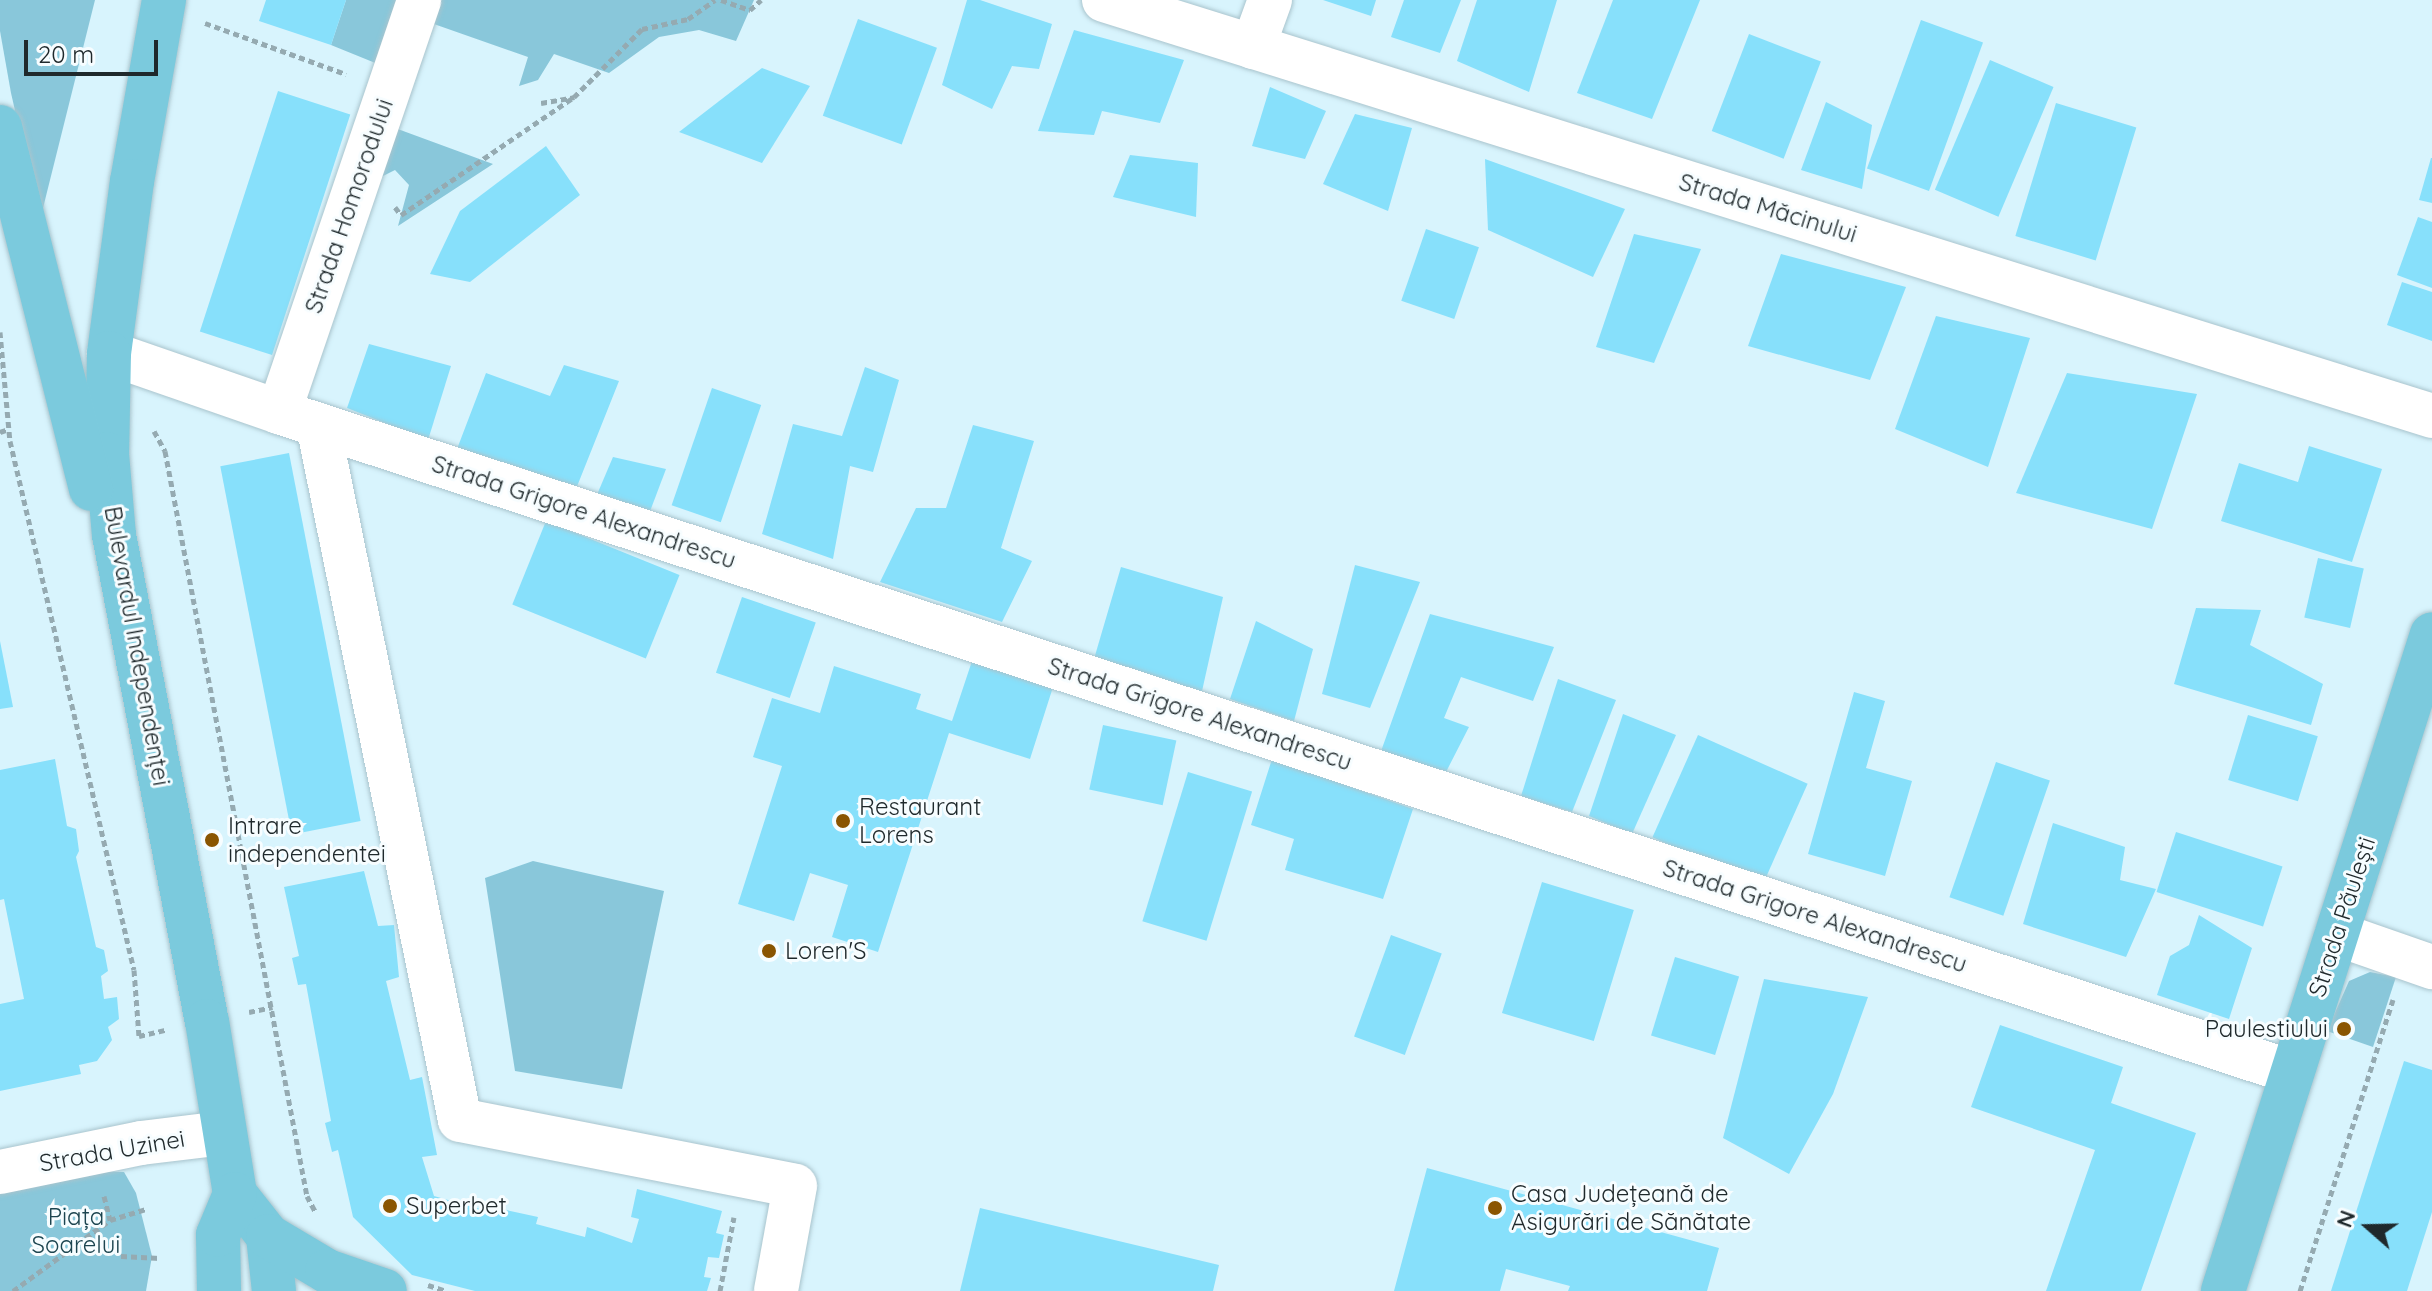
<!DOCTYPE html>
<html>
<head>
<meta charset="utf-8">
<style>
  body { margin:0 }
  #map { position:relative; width:2432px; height:1291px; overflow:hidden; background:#d8f4fd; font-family:Quicksand,sans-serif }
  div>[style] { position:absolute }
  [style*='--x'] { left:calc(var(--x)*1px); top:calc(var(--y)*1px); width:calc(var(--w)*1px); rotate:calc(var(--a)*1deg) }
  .green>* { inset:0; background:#89c7da }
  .building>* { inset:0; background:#87e0fb; transform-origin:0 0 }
  .path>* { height:5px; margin-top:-2.5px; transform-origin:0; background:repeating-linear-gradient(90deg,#95aab1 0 6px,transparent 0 10px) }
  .roads { filter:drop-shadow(0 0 2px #a9c4cd) drop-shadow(0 0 2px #a9c4cd) }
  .minor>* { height:44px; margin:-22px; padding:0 22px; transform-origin:22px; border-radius:22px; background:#fff }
  .major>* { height:44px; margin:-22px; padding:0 22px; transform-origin:22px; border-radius:22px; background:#7bcadd }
  .dots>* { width:22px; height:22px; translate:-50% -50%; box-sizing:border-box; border:4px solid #f7fdff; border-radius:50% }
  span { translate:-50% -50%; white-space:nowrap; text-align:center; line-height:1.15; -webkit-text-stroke:6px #f7fdff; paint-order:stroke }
  .street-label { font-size:24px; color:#1f292c }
  .poi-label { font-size:24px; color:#1f292c }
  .left { translate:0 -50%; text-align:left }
  .right { translate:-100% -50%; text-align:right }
  .park-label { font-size:24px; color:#1c4550 }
  .north { position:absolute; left:2328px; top:1187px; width:80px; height:80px; -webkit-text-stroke:6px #f7fdff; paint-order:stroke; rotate:290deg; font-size:22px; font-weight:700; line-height:32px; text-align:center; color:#1f292c }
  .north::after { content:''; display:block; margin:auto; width:28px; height:36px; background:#1f292c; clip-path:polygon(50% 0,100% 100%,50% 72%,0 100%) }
  .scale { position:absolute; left:24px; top:40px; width:134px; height:36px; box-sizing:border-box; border:4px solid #1f292c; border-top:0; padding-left:10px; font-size:24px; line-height:28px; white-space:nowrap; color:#1f292c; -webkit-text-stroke:6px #f7fdff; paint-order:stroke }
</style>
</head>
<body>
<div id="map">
  <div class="green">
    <div style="clip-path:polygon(0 0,95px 0,40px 220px,11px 93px,0 31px)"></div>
    <div style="clip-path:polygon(346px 0,754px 0,736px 41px,699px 30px,659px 37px,609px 73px,554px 54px,538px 80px,519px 86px,528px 57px,414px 17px,395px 71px,331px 45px)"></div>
    <div style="clip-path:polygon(395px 128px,493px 164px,398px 226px,409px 185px,395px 170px,375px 180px)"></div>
    <div style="clip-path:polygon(533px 861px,664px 891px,622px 1089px,515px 1071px,485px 878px)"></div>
    <div style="clip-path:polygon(2370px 972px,2396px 977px,2373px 1047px,2327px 1031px,2349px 981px)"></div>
    <div style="clip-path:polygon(7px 1170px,124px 1172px,136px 1193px,152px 1256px,146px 1291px,0 1291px,0 1172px)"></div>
  </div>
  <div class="building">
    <div style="clip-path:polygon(266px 0,346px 0,331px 45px,259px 21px)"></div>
    <div style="clip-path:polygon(967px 0,980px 0,1052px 24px,1039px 69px,1012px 66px,992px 109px,942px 85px)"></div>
    <div style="clip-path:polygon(1323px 0,1376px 0,1371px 16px)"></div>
    <div style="clip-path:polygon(1404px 0,1461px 0,1440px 53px,1391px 37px)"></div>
    <div style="clip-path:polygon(1477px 0,1557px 0,1529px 92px,1457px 61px)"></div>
    <div style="clip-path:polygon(1613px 0,1700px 0,1652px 119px,1577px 93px)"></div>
    <div style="left:858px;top:19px;width:84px;height:103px;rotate:20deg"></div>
    <div style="left:1921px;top:20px;width:66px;height:158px;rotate:20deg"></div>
    <div style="clip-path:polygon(1074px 30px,1184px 60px,1160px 123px,1102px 111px,1094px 135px,1038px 131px)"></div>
    <div style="left:1749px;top:34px;width:77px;height:104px;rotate:21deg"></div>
    <div style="left:1990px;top:60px;width:69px;height:141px;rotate:23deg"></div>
    <div style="clip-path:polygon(762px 68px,810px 86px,762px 163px,679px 132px)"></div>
    <div style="clip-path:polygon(1270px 87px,1326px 111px,1305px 159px,1252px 146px)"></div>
    <div style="left:278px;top:91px;width:76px;height:253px;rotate:18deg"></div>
    <div style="clip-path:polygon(1826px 102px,1872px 125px,1862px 189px,1801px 170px)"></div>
    <div style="left:2056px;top:103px;width:84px;height:139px;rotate:17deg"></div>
    <div style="clip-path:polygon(1355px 114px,1412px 128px,1388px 211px,1323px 184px)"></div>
    <div style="clip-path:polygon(546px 146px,580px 195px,470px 282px,430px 274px,460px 211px)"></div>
    <div style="clip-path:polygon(1130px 155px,1198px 163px,1196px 217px,1113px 197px)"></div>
    <div style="clip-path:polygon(2431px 158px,2432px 158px,2432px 203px,2419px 200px)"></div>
    <div style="clip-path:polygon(1485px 159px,1625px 209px,1593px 277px,1488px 230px)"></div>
    <div style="clip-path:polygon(2418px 217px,2432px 222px,2432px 288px,2397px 275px)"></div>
    <div style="left:1426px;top:229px;width:56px;height:76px;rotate:19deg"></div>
    <div style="clip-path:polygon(1634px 234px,1701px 249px,1654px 363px,1596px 347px)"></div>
    <div style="clip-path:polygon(1781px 254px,1906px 287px,1870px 380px,1748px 346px)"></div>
    <div style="clip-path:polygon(2402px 282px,2432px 292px,2432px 341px,2387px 325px)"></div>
    <div style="clip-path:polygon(1936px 316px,2030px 338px,1988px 467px,1895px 429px)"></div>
    <div style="clip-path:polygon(369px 344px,451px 366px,428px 440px,347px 408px)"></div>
    <div style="clip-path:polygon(564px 365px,619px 381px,576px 489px,457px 449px,486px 373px,550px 396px)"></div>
    <div style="clip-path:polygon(865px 367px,899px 380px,873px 472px,850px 466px,833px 559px,762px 534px,793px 424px,842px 436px)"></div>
    <div style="clip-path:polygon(2067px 373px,2197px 394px,2152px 529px,2016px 493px)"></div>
    <div style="left:712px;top:388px;width:52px;height:124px;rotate:19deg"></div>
    <div style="clip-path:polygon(973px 425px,1034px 441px,1001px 548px,1032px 561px,1002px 622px,880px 582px,916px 508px,946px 508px)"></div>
    <div style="clip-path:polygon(2309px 446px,2382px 469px,2352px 562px,2221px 521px,2239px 463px,2298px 482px)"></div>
    <div style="left:289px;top:453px;width:375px;height:70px;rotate:79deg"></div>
    <div style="clip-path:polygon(613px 457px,666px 469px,649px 514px,596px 497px)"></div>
    <div style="left:546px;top:521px;width:144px;height:90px;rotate:22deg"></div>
    <div style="left:2318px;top:558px;width:47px;height:61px;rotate:13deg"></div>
    <div style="clip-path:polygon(1355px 565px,1420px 582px,1370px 708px,1322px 694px)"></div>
    <div style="clip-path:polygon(1121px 567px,1223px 597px,1198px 709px,1094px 659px)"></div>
    <div style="left:742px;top:597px;width:78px;height:80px;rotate:19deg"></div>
    <div style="clip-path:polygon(2196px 608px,2261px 610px,2250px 645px,2323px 684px,2311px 725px,2174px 684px)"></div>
    <div style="clip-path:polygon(1430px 614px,1554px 647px,1533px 701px,1461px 677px,1444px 718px,1469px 727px,1446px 772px,1380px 754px)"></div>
    <div style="clip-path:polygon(1256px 621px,1313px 649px,1294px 721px,1230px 699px)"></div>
    <div style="clip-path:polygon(0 641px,13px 707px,0 709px)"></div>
    <div style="clip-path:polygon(972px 661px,1053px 687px,1030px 759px,949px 733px,878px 952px,832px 937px,848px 885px,810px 873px,794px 921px,738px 904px,782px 766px,753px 757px,772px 698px,820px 713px,834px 666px,921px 694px,916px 709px,952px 721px)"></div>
    <div style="clip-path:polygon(1558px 679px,1616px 700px,1572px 812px,1521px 796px)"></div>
    <div style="clip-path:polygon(1854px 692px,1885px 701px,1866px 768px,1912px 781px,1885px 876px,1808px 854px)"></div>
    <div style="clip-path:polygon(1623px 714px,1676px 735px,1632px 834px,1589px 816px)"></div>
    <div style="left:2248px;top:715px;width:73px;height:68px;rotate:17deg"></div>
    <div style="left:1103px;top:725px;width:75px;height:66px;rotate:12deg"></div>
    <div style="left:1698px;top:735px;width:120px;height:112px;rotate:24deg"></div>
    <div style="clip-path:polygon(55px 759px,67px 826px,76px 829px,79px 851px,76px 857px,96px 947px,104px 950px,108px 971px,101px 976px,104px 999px,117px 997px,119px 1019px,108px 1027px,112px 1040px,97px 1061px,79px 1065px,81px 1074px,0 1091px,0 1004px,24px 999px,4px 899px,0 900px,0 770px)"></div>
    <div style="clip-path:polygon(1272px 759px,1413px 809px,1383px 899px,1285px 870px,1294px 839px,1251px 825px)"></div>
    <div style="left:1996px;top:762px;width:57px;height:143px;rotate:19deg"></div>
    <div style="left:1188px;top:772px;width:67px;height:156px;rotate:17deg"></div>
    <div style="clip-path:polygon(2053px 823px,2125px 847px,2120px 880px,2156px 889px,2126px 957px,2023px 924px)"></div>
    <div style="left:2176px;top:832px;width:112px;height:63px;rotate:18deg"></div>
    <div style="clip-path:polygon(364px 871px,378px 926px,394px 925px,399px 977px,386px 981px,410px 1080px,422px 1077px,437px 1155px,422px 1157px,434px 1196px,487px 1211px,488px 1206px,538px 1217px,536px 1224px,585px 1237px,587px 1227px,632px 1243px,639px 1219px,631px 1217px,637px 1189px,722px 1211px,716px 1233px,724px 1235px,719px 1258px,708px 1257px,704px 1277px,711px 1278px,707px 1291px,475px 1291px,412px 1275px,353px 1217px,338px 1150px,332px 1152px,325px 1123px,331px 1121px,306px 984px,298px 985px,292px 958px,299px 956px,284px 887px)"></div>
    <div style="left:1542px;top:882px;width:96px;height:137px;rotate:17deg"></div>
    <div style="clip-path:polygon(2199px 915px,2252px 948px,2229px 1019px,2157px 995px,2170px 956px,2189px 945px)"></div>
    <div style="left:1391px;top:935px;width:54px;height:108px;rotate:20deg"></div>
    <div style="left:1675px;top:957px;width:67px;height:82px;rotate:17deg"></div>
    <div style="clip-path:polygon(1764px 979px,1868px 997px,1833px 1094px,1789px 1174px,1723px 1138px)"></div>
    <div style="clip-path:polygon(2000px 1025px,2123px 1067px,2111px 1103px,2196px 1133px,2141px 1291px,2046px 1291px,2095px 1150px,1971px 1107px)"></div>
    <div style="clip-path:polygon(2404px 1061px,2432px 1070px,2432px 1212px,2407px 1291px,2331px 1291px)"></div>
    <div style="clip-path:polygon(1427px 1168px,1719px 1248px,1707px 1291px,1568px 1291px,1570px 1286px,1506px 1269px,1500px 1291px,1394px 1291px)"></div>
    <div style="clip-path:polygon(980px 1208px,1219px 1265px,1213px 1291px,960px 1291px)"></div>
  </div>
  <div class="path">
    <div style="--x:721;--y:0;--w:31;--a:19"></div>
    <div style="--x:750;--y:10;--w:15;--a:-42"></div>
    <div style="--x:205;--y:23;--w:150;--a:19.9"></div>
    <div style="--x:541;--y:103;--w:34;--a:-10"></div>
    <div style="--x:574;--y:97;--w:96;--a:-45"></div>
    <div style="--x:642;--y:29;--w:47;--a:-12.3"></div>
    <div style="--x:688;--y:19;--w:33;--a:-35"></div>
    <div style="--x:395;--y:207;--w:10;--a:53"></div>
    <div style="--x:401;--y:215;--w:209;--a:-34.3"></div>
    <div style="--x:0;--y:332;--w:109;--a:84.8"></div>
    <div style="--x:10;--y:441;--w:543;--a:76.81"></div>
    <div style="--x:134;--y:970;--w:66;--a:85.7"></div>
    <div style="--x:139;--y:1036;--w:27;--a:-13"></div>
    <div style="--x:154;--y:431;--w:23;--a:61"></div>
    <div style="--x:165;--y:451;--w:758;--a:79.21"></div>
    <div style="--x:307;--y:1196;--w:17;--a:62"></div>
    <div style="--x:0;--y:432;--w:9;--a:-18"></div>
    <div style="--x:249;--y:1012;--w:24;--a:-12"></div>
    <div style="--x:104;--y:1196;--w:25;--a:76"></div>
    <div style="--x:121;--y:1256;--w:39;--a:3"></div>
    <div style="--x:428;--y:1285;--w:19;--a:18"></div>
    <div style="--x:13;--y:1291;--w:120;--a:-36.2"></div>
    <div style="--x:110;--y:1220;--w:39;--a:-17"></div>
    <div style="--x:720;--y:1291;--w:75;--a:-79.3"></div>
    <div style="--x:2300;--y:1291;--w:306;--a:-72.3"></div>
  </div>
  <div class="roads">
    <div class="minor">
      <div style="--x:1104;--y:0;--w:1392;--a:17.39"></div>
      <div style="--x:1253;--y:47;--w:50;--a:-70.1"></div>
      <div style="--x:109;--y:353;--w:180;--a:19.1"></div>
      <div style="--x:279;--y:412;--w:2117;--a:18.16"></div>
      <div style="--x:279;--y:412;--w:435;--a:-71.2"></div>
      <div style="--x:318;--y:425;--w:709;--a:78.45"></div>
      <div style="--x:460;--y:1120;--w:341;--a:11.1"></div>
      <div style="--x:795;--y:1186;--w:107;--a:100.3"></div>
      <div style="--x:2337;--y:934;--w:101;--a:19.2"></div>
      <div style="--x:0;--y:1172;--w:144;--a:-11.6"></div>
      <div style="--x:141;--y:1143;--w:84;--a:-6.9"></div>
    </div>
    <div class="major">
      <div style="--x:164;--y:0;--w:184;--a:100"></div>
      <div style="--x:132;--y:181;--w:174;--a:97.6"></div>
      <div style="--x:109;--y:353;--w:101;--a:91.1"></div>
      <div style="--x:107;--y:454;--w:81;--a:85.1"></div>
      <div style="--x:114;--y:535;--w:495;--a:79.2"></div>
      <div style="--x:207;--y:1021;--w:175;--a:80.8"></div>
      <div style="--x:235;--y:1194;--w:53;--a:51.8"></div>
      <div style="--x:268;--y:1236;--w:55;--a:83.8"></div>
      <div style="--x:0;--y:127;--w:373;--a:75.9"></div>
      <div style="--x:268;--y:1236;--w:69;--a:30.7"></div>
      <div style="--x:327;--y:1271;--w:61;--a:19"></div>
      <div style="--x:219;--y:1291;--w:56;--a:-91"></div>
      <div style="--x:218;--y:1235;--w:44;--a:-67.5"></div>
      <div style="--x:2223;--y:1291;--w:689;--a:-72.35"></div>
    </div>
  </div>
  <div class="dots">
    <div style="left:843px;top:821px;background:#8a5501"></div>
    <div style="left:212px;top:840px;background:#8a5501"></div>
    <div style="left:769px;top:951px;background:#8a5501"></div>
    <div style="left:2344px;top:1029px;background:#8a5501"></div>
    <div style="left:390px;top:1206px;background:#8a5501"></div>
    <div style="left:1495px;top:1208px;background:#8a5501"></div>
  </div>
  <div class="street-label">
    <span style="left:349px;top:206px;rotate:-71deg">Strada Homorodului</span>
    <span style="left:1768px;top:208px;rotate:17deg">Strada Măcinului</span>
    <span style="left:584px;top:512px;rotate:18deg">Strada Grigore Alexandrescu</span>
    <span style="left:137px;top:646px;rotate:80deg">Bulevardul Independenței</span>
    <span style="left:1200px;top:714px;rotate:18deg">Strada Grigore Alexandrescu</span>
    <span style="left:1815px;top:916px;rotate:18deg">Strada Grigore Alexandrescu</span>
    <span style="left:2342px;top:917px;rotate:-72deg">Strada Păulești</span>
    <span style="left:112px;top:1151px;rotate:-10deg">Strada Uzinei</span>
  </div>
  <div class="poi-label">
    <span class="left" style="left:859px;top:821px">Restaurant<br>Lorens</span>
    <span class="left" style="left:228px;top:840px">Intrare<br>independentei</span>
    <span class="left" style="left:785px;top:951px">Loren'S</span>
    <span class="right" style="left:2328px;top:1029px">Paulestiului</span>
    <span class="left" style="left:1511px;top:1208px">Casa Județeană de<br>Asigurări de Sănătate</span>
    <span class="left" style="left:406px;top:1206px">Superbet</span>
  </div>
  <div class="park-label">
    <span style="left:76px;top:1231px">Piața<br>Soarelui</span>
  </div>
  <div class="north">N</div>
  <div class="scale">20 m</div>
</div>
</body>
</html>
